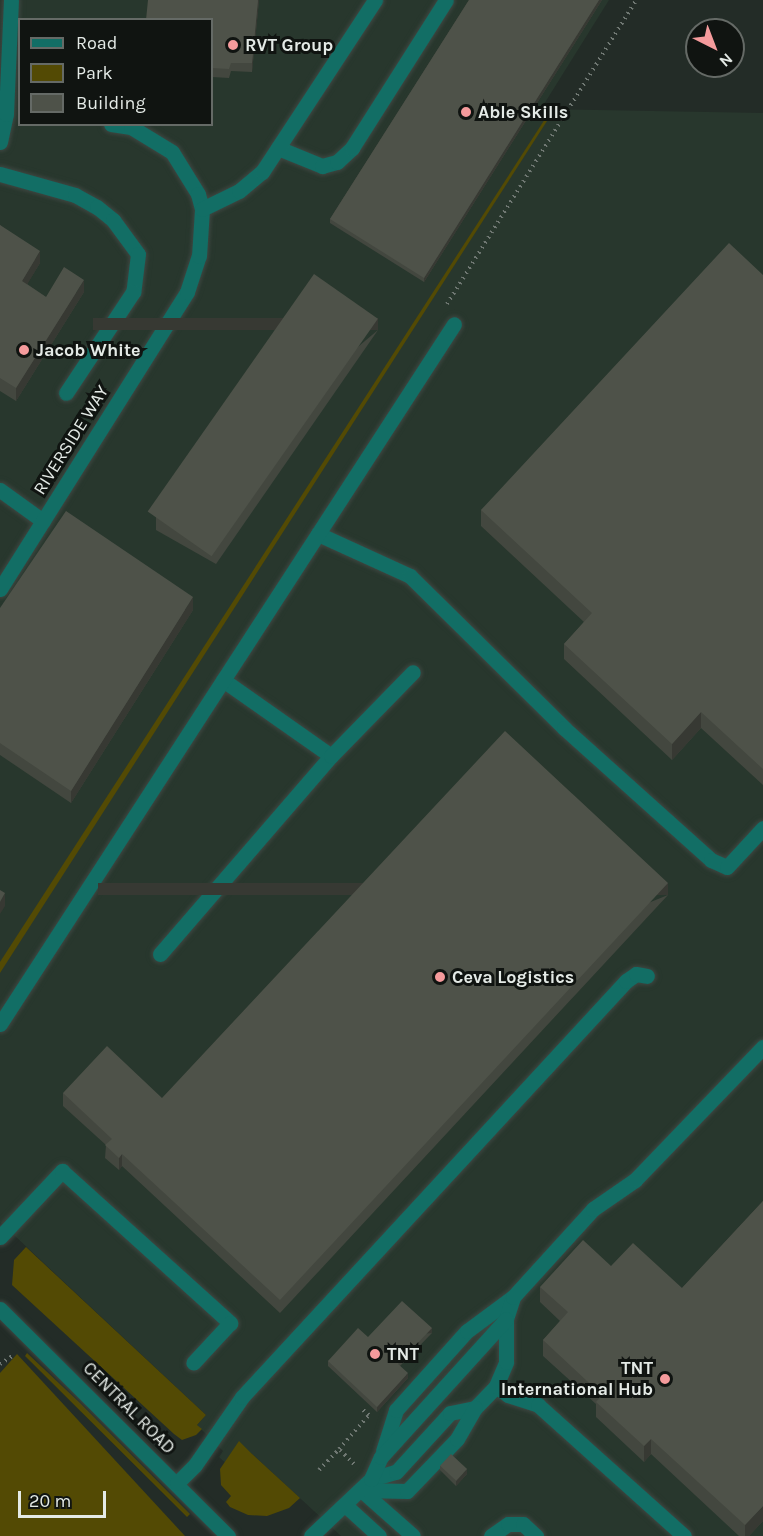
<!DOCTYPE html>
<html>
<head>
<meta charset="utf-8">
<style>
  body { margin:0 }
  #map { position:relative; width:763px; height:1536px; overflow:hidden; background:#232c27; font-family:Karla,sans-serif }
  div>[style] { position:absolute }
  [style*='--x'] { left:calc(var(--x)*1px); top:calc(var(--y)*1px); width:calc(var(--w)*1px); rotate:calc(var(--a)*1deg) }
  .built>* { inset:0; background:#28372d }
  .green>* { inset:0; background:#534a04 }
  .path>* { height:4px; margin-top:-2px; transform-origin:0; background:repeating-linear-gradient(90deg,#707873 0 1.5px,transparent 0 6px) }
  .roads { filter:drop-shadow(0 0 2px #3e4742) drop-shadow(0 0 2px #3e4742) }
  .minor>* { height:15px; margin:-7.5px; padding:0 7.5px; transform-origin:7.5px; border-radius:7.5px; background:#126e65 }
  .wall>* { inset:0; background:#43473f }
  .shaded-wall>* { inset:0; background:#373933; transform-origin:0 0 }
  .building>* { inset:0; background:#4e5249; transform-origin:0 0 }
  .dots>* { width:16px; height:16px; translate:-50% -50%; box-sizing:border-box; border:3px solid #101411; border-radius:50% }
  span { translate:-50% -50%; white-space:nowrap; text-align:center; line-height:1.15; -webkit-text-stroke:6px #101411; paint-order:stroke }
  .poi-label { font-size:18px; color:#e4eae6; font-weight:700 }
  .left { translate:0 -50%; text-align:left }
  .right { translate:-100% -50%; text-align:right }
  .street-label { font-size:18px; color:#e4eae6 }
  .legend { position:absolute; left:18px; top:18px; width:195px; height:108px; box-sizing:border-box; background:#101411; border:2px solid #656a66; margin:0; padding:8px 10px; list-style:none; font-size:18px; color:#e4eae6 }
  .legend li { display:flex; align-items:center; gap:12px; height:30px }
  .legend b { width:30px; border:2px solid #656a66 }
  .north { position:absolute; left:685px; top:18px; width:60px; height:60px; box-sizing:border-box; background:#101411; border:2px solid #656a66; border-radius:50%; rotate:138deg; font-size:16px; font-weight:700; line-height:24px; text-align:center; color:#e4eae6 }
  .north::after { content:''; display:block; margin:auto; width:21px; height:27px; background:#f59b9c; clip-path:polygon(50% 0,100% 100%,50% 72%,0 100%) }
  .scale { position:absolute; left:18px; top:1491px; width:88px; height:27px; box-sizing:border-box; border:3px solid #e4eae6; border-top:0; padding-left:8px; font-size:18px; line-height:21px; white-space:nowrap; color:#e4eae6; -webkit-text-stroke:4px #101411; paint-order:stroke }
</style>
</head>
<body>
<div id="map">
  <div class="built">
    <div style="clip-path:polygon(evenodd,0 0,609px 0,541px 109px,763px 113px,763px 1536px,341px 1536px,251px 1453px,234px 1471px,219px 1457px,223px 1451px,197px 1425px,206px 1415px,0 1222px,0 0,20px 20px,212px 20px,212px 124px,20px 124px,20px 20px)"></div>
  </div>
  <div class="green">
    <div style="clip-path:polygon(545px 119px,547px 121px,0 973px,0 962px)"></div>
    <div style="clip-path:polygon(26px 1247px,206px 1415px,197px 1425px,202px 1429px,196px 1435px,182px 1440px,174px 1434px,12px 1285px,14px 1260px)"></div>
    <div style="clip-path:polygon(27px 1353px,79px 1402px,190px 1514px,187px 1517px,25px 1356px)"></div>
    <div style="clip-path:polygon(17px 1354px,185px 1536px,0 1536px,0 1373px)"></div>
    <div style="clip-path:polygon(239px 1441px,251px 1453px,300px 1498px,289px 1508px,267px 1516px,248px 1515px,230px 1507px,226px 1502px,231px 1496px,221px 1485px,220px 1469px)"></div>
  </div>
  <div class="path">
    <div style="--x:447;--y:304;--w:358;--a:-58.1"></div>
    <div style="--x:0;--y:1364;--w:17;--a:-33"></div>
    <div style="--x:354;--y:1464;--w:21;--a:-135"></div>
    <div style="--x:339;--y:1449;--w:45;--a:-48.6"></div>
    <div style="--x:369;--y:1415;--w:8;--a:-140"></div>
    <div style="--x:319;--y:1470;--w:29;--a:-46"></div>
  </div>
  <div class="roads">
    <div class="minor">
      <div style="--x:111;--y:124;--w:20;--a:9"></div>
      <div style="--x:131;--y:127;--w:48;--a:31.4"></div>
      <div style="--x:172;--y:152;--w:49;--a:58.2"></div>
      <div style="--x:198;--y:194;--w:16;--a:75"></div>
      <div style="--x:0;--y:142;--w:29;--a:-78"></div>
      <div style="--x:6;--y:114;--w:114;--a:-87.5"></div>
      <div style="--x:278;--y:148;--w:48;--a:22.2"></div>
      <div style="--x:322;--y:166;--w:16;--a:-15"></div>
      <div style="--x:337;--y:162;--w:21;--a:-43"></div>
      <div style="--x:352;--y:148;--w:175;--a:-57.6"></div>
      <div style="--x:0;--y:174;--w:78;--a:15.6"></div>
      <div style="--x:75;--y:195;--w:25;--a:29"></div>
      <div style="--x:97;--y:207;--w:21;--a:39"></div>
      <div style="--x:113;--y:220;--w:42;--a:53.7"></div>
      <div style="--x:138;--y:254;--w:38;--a:97"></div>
      <div style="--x:133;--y:292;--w:121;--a:123.6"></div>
      <div style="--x:0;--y:490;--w:53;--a:35.8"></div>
      <div style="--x:318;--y:534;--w:101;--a:24.5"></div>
      <div style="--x:410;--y:576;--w:216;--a:44.6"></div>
      <div style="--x:564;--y:728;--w:198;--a:41.9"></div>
      <div style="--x:711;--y:860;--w:17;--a:24"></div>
      <div style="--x:727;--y:867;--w:53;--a:-47.3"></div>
      <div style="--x:0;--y:589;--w:351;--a:-57.8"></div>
      <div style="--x:187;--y:292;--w:38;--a:-72"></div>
      <div style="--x:199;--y:256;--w:47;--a:-86.3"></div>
      <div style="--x:202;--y:209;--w:41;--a:-25.9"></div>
      <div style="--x:239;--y:191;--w:30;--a:-40"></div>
      <div style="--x:262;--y:172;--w:206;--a:-56.7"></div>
      <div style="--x:223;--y:680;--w:132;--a:35.1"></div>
      <div style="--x:160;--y:954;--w:262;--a:-49.2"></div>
      <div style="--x:331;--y:756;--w:117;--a:-45.7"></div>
      <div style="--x:0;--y:1024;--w:834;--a:-57.03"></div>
      <div style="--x:0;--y:1237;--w:91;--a:-46.8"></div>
      <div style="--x:62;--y:1171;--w:227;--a:42.1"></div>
      <div style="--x:230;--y:1323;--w:54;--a:132.8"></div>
      <div style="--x:0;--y:1309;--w:322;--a:44.9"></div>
      <div style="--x:496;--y:1386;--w:15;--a:37"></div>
      <div style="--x:508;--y:1395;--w:32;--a:18"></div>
      <div style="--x:538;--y:1405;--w:196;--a:41.9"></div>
      <div style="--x:383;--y:1451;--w:43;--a:-72.4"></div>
      <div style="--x:396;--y:1410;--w:106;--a:-48.1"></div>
      <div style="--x:467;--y:1331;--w:57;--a:-36.5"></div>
      <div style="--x:371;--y:1479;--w:26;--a:-16"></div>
      <div style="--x:396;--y:1472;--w:80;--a:-47.5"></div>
      <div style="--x:450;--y:1413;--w:25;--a:-11"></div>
      <div style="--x:475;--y:1408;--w:30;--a:-46"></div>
      <div style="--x:496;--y:1386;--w:26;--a:-67"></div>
      <div style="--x:506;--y:1362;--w:43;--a:-90"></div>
      <div style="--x:506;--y:1319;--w:23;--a:-72"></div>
      <div style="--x:513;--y:1297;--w:119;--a:-47.7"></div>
      <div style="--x:593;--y:1209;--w:51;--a:-34.6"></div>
      <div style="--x:635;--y:1180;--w:185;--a:-46.1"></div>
      <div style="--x:177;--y:1483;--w:25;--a:-45"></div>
      <div style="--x:195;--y:1465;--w:83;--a:-55.3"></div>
      <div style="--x:242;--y:1397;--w:566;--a:-47.29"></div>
      <div style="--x:626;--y:981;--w:12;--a:-35"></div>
      <div style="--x:636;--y:974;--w:11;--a:10"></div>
      <div style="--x:361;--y:1490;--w:46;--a:1.2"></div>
      <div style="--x:407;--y:1491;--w:72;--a:-46.1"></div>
      <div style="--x:457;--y:1439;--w:36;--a:-60"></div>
      <div style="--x:361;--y:1490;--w:69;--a:41.5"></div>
      <div style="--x:345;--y:1505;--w:46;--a:42.4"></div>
      <div style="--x:311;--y:1536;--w:83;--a:-43.5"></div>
      <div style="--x:371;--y:1479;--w:24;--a:-66"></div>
      <div style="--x:381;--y:1457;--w:186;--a:-47.8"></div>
      <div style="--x:491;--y:1536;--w:21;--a:-35"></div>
      <div style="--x:508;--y:1524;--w:15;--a:0"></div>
      <div style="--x:523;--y:1524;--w:18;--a:43"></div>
    </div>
  </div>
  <div class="wall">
    <div style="clip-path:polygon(259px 0,252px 72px,231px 71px,229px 78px,212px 77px,212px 20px)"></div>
    <div style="clip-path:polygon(469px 0,602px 0,424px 282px,330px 223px,330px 219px)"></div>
    <div style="clip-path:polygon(0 225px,40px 263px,27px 284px,46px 297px,84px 292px,16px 401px,0 391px)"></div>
    <div style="clip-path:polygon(763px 275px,763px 785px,701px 728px,672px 760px,564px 659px,564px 644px,584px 622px,481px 526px,481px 510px)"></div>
    <div style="clip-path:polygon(378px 330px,216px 564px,156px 530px,156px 517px)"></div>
    <div style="clip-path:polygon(0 608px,193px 610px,71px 803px,0 755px)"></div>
    <div style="clip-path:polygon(668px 895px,280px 1313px,122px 1166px,119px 1170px,105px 1158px,106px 1145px,63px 1106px,63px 1093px,162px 1098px)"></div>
    <div style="clip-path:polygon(763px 1201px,763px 1521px,749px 1536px,739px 1536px,651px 1454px,644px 1462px,596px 1417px,596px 1404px,543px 1356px,543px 1340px,560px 1321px,540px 1302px,540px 1287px,611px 1266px,682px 1288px)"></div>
    <div style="clip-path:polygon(432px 1333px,400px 1366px,408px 1378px,377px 1412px,328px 1366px,328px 1361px,368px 1337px)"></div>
    <div style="clip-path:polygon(440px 1466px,467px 1474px,456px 1486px,440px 1470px)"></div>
  </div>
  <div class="shaded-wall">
    <div style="clip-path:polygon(258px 0,259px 0,252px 72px,252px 63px)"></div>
    <div style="clip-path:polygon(599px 0,602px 0,424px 282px,424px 278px)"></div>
    <div style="clip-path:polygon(40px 251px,40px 263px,22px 293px,22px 281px)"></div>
    <div style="clip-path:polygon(84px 280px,84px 292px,16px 401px,16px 388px)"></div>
    <div style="left:378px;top:318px;width:12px;height:285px;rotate:90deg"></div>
    <div style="clip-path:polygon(193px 597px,193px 610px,71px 803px,71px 791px)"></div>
    <div style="clip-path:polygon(701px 712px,701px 728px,672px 760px,672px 744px)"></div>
    <div style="left:668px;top:883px;width:12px;height:570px;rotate:90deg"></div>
    <div style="clip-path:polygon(5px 893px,5px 906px,0 914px,0 902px)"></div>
    <div style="clip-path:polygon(122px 1154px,122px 1166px,119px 1170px,119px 1158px)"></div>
    <div style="left:432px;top:1328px;width:5px;height:50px;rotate:90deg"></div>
    <div style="clip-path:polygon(408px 1373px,408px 1378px,377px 1412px,377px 1407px)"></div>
    <div style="clip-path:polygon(651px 1439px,651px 1454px,644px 1462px,644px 1446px)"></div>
    <div style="clip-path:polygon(467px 1469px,467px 1474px,456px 1486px,456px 1481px)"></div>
    <div style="clip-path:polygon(763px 1506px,763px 1521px,749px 1536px,745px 1536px,745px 1525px)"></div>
  </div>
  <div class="building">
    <div style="clip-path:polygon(148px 0,258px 0,252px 63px,231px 63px,229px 69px,212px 68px,212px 20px,146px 20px)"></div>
    <div style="clip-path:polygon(469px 0,599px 0,424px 278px,330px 219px)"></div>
    <div style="clip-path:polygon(0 225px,40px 251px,22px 281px,46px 297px,64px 267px,84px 280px,16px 388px,0 378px)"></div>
    <div style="clip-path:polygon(729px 243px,763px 275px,763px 769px,701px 712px,672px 744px,564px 644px,592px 613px,481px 510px)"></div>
    <div style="left:314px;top:274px;width:78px;height:290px;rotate:35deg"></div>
    <div style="clip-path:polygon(66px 511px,193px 597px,71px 791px,0 743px,0 608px)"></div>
    <div style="clip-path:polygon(505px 731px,668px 883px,280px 1300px,122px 1154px,119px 1158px,105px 1145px,112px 1139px,63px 1093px,107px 1046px,162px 1098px)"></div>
    <div style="clip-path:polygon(0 890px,5px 893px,0 902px)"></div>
    <div style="clip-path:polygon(763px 1201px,763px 1506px,745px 1525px,651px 1439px,644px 1446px,596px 1402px,602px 1395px,543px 1340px,568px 1312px,540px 1287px,583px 1240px,611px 1266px,633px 1243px,682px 1288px)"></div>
    <div style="clip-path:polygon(402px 1301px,432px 1328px,398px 1364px,408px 1373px,377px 1407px,328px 1361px,358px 1328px,368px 1337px)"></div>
    <div style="left:451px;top:1454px;width:22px;height:16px;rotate:43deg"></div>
  </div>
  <div class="dots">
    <div style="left:233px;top:45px;background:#f59b9c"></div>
    <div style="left:466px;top:112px;background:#f59b9c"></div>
    <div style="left:24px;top:350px;background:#f59b9c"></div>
    <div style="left:440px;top:977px;background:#f59b9c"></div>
    <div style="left:375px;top:1354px;background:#f59b9c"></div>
    <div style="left:665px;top:1379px;background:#f59b9c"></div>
  </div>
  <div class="poi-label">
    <span class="left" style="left:245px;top:45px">RVT Group</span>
    <span class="left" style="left:478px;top:112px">Able Skills</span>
    <span class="left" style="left:36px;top:350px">Jacob White</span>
    <span class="left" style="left:452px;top:977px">Ceva Logistics</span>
    <span class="left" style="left:387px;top:1354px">TNT</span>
    <span class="right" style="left:653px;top:1379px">TNT<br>International Hub</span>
  </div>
  <div class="street-label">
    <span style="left:71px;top:440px;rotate:-58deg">RIVERSIDE WAY</span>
    <span style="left:129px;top:1408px;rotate:45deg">CENTRAL ROAD</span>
  </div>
  <ul class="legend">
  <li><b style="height:8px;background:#126e65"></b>Road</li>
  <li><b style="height:16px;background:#534a04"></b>Park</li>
  <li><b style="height:16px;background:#4e5249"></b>Building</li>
  </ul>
  <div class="north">N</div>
  <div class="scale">20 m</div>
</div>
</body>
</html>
